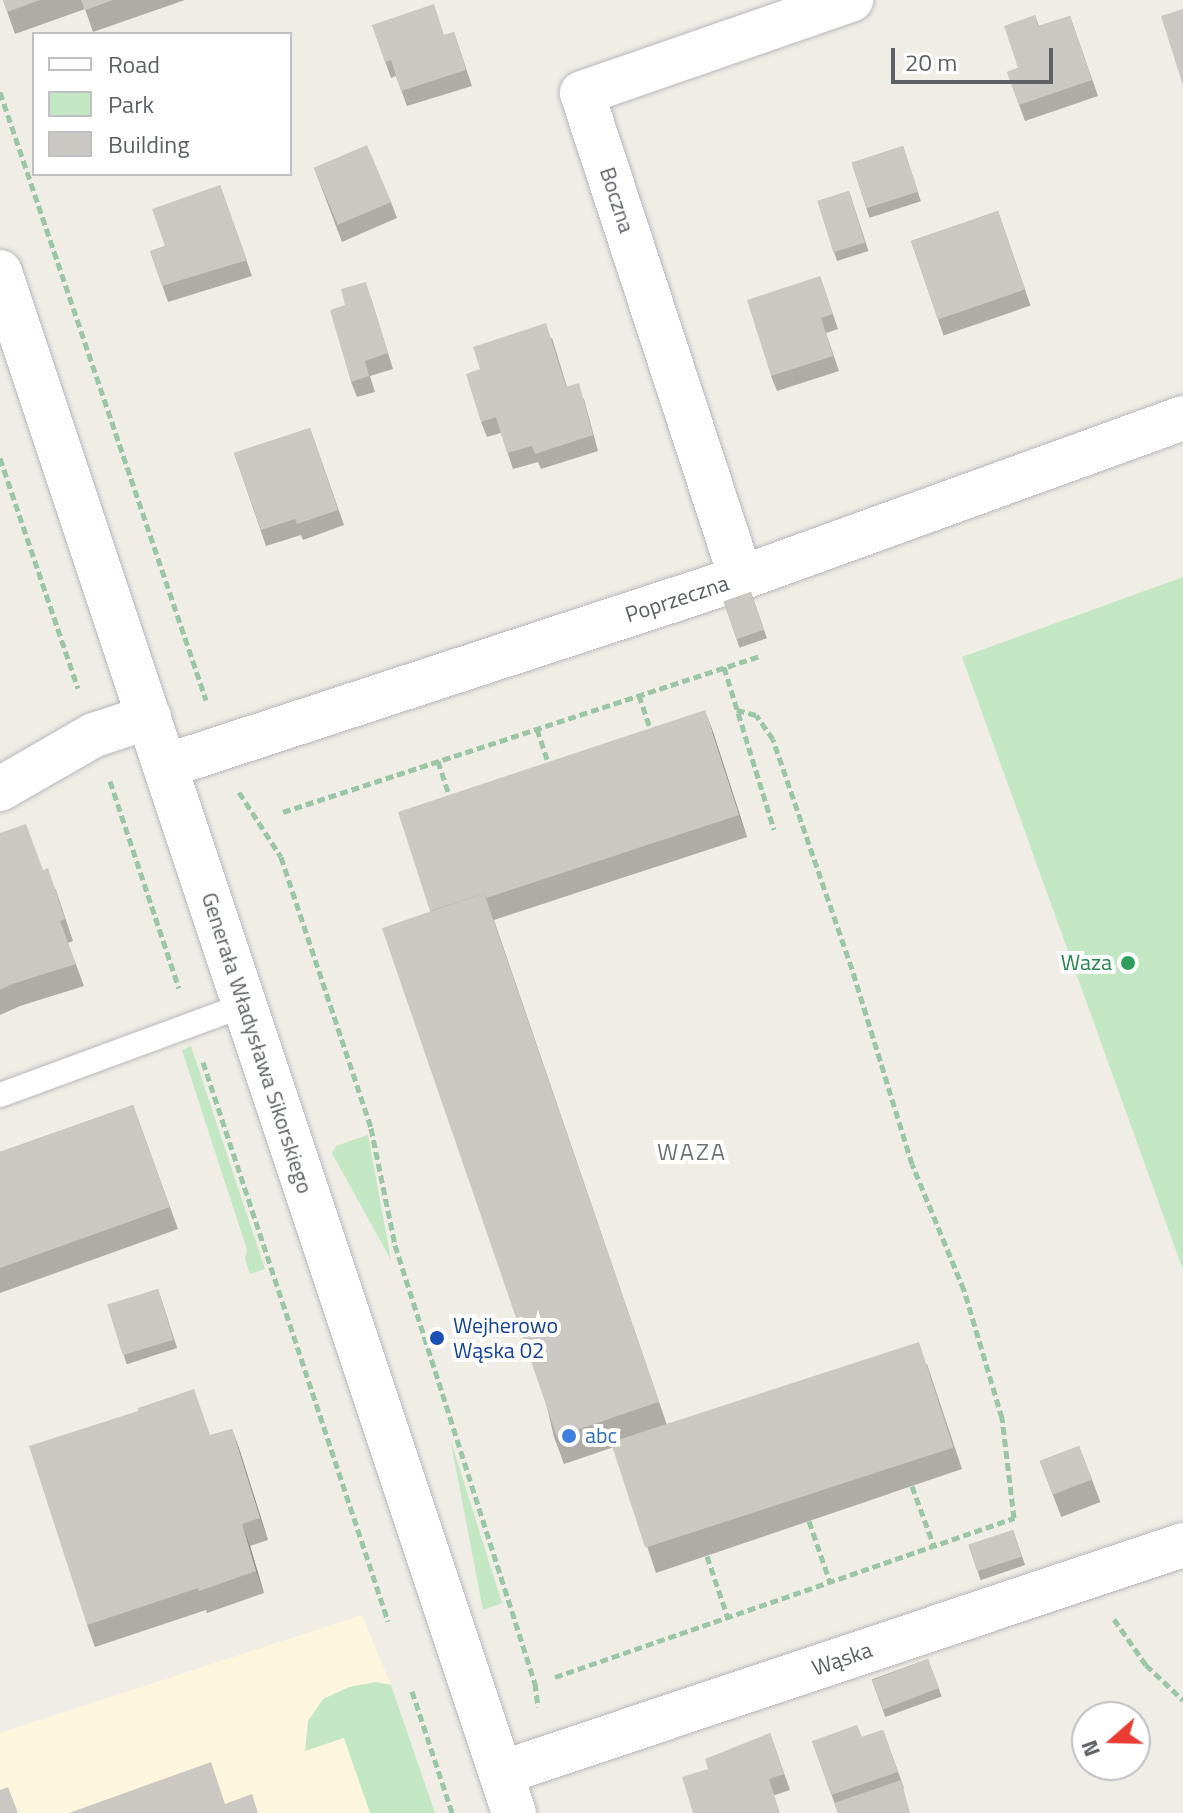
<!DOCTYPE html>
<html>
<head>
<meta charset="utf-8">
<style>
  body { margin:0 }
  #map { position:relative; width:1183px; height:1813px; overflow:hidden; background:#f0ede6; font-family:"Titillium Web",sans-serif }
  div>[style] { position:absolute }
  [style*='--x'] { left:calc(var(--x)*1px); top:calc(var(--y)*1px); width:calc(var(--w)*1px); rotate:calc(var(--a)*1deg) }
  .commercial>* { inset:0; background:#fef5dd }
  .green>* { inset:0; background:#c3e7c3 }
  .path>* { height:5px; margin-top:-2.5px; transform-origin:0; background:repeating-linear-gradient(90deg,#9ac6a6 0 8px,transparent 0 12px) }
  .roads { filter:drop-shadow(0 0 2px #b6b8bc) drop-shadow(0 0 2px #b6b8bc) }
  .lane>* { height:24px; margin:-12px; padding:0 12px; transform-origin:12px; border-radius:12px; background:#fff }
  .street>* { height:44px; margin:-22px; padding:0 22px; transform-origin:22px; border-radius:22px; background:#fff }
  .secondary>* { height:44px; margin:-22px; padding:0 22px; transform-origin:22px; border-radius:22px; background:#fff }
  .wall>* { inset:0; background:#afaca8; transform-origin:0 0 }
  .shaded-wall>* { inset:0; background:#8e8c88 }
  .building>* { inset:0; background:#cbc8c3; transform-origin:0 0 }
  .dots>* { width:22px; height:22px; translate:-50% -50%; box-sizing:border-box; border:4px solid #fff; border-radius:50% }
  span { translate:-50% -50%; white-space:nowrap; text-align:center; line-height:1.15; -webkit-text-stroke:8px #fff; paint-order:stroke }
  .street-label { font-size:22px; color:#5d6166 }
  .leisure-label { font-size:22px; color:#27864d }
  .right { translate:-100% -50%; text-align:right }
  .transit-label { font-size:22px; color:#164399 }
  .left { translate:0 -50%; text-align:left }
  .shop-label { font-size:22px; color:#366cbe }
  .neighbourhood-label { font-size:24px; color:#6e7378; letter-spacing:2px }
  .legend { position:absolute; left:32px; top:32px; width:260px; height:144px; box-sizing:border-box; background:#fff; border:2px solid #bec0c2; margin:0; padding:10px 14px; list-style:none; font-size:24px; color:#5d6166 }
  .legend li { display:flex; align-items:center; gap:16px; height:40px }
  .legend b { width:40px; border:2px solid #bec0c2 }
  .north { position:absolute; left:1071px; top:1701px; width:80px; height:80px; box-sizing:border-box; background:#fff; border:2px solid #bec0c2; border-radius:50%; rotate:250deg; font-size:22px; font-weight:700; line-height:32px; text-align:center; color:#5d6166 }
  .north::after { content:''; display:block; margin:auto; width:28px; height:36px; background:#e93c32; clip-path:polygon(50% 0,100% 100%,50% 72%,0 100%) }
  .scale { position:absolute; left:891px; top:48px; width:162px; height:36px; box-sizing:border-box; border:4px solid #5d6166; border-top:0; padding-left:10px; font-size:24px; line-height:28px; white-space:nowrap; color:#5d6166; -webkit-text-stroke:6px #fff; paint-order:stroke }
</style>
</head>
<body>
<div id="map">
  <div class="commercial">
    <div style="clip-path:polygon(362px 1615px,391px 1685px,435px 1813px,0 1813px,0 1733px)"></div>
  </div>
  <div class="green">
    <div style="clip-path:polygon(1183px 577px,1183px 1270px,962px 657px)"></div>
    <div style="clip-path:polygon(191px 1046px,265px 1269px,250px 1274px,245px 1259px,247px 1250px,182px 1050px)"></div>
    <div style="clip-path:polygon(368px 1135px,391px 1260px,332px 1153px,336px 1146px)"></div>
    <div style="clip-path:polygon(450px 1438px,502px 1603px,483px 1610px)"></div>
    <div style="clip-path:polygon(376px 1682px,391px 1685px,435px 1813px,370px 1813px,344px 1738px,305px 1751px,308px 1721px,323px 1699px,349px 1687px)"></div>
  </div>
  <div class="path">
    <div style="--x:0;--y:92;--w:642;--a:71.28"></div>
    <div style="--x:0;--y:458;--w:243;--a:71.3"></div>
    <div style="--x:724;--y:667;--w:170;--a:72.9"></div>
    <div style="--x:639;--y:695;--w:41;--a:71.6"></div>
    <div style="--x:537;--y:729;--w:41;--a:71.6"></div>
    <div style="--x:438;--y:761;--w:42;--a:72"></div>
    <div style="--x:110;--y:781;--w:218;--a:71.6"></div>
    <div style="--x:239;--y:792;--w:77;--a:57.1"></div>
    <div style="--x:281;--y:857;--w:286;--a:71.6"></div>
    <div style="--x:371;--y:1128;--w:119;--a:78.4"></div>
    <div style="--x:395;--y:1245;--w:460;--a:72.3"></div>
    <div style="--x:535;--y:1683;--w:24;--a:83"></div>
    <div style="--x:283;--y:812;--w:502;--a:-18.11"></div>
    <div style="--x:203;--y:1062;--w:589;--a:71.69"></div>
    <div style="--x:912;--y:1486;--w:64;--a:69.9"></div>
    <div style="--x:809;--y:1521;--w:65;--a:71"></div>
    <div style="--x:707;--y:1556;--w:65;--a:71.3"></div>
    <div style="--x:1114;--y:1619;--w:56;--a:55.2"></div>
    <div style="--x:1146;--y:1665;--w:51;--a:43.4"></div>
    <div style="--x:555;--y:1677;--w:486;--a:-19.1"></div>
    <div style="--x:1014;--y:1518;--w:101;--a:-96.8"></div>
    <div style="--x:1002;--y:1418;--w:134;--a:-106.5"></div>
    <div style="--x:964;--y:1290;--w:136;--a:-112.4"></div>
    <div style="--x:912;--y:1164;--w:204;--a:-107.1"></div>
    <div style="--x:852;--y:969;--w:243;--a:-109"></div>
    <div style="--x:773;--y:739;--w:29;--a:-125"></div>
    <div style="--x:756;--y:715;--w:20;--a:-165"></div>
    <div style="--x:412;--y:1691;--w:128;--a:71.8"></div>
  </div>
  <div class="roads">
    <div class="lane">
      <div style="--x:0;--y:1095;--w:260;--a:-20.2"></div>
    </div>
    <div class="street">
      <div style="--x:741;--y:578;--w:510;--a:-108.15"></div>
      <div style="--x:582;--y:93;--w:285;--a:-19.1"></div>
      <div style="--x:166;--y:766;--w:605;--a:-18.11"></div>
      <div style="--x:741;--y:578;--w:470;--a:-19.9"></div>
      <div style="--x:0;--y:789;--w:108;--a:-29.9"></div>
      <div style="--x:94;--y:735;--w:58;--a:-18.1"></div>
      <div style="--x:501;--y:1773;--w:719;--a:-18.49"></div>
    </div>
    <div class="secondary">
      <div style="--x:0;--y:272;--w:1624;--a:71.55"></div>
    </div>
  </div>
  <div class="wall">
    <div style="clip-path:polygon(3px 0,185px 0,93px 32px,85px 9px,15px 34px)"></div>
    <div style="clip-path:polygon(1035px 15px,1039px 26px,1070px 16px,1098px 96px,1025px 121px,1007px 72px,1018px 68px)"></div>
    <div style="clip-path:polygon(372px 25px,445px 35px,454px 32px,472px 86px,407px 106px,396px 76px,391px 78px)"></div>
    <div style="left:903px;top:146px;width:58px;height:54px;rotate:72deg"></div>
    <div style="clip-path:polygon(314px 168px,391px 202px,397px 218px,342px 242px)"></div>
    <div style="clip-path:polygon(220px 185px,252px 276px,168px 302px,150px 251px,165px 246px)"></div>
    <div style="left:849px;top:191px;width:63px;height:33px;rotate:72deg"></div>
    <div style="left:998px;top:211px;width:100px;height:92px;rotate:71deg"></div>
    <div style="clip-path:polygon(820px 276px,838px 329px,826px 333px,839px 371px,777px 391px,771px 376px)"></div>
    <div style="clip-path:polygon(371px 298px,393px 369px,370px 376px,375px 392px,357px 397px,351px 382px)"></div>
    <div style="clip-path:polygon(552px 338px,567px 387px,584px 399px,598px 451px,541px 469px,538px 462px,513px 469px,501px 433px,487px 437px,481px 422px,480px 369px)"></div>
    <div style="clip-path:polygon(310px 428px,344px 525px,303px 540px,301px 535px,266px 546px,234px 453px)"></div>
    <div style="left:751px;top:592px;width:49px;height:29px;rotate:71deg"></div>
    <div style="clip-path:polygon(713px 732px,747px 837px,494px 920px,668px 1428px,927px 1364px,962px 1469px,656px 1573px,614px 1447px,564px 1464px,554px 1437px,430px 911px)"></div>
    <div style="clip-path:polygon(0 833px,43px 870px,56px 890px,73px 941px,68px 943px,84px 986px,20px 1006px,0 1015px)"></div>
    <div style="clip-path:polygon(133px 1105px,178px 1229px,0 1293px,0 1152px)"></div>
    <div style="left:158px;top:1289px;width:62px;height:53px;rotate:72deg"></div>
    <div style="clip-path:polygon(232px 1429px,268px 1540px,250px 1546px,264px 1593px,207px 1613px,206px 1610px,95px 1647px,87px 1625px,211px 1435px)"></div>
    <div style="left:1079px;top:1446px;width:60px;height:42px;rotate:69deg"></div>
    <div style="left:1013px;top:1530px;width:37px;height:47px;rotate:71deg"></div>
    <div style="left:928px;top:1659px;width:40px;height:60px;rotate:70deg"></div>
    <div style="clip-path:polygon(883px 1730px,904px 1788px,838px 1813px,812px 1741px,862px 1737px)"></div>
    <div style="clip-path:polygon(770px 1733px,790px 1790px,775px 1795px,708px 1769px)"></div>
  </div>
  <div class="shaded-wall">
    <div style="clip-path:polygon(705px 710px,713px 732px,747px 837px,739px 815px)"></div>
    <div style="clip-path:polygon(232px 1429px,240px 1451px,268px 1540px,260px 1518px)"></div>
    <div style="clip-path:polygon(242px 1524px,250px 1546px,264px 1593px,256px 1571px)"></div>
  </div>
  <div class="building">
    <div style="clip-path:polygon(3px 0,40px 0,7px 12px)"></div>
    <div style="clip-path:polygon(81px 0,113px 0,85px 10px)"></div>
    <div style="clip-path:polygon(434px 4px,444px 35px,454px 32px,466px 70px,401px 91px,391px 60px,385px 62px,372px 25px)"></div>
    <div style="clip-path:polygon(1183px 9px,1183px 86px,1161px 16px)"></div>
    <div style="clip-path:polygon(1035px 15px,1038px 26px,1070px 16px,1092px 80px,1019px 105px,1007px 72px,1018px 68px,1004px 26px)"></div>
    <div style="left:367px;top:145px;width:62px;height:58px;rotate:67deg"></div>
    <div style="left:903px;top:146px;width:48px;height:54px;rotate:72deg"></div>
    <div style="clip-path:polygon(220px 185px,247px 260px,162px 286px,150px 251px,165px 246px,152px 209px)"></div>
    <div style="left:849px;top:191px;width:54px;height:33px;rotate:73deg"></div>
    <div style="left:998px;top:211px;width:83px;height:92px;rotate:71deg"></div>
    <div style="clip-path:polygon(820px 276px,833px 314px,821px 318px,833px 356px,771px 376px,747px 300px)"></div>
    <div style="clip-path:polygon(366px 282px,388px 353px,365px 361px,369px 376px,351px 382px,330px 310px,345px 305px,341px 289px)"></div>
    <div style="clip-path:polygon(546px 323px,566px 387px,579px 383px,593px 435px,535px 454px,532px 446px,507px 453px,496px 417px,481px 422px,466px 374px,480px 369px,473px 347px)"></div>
    <div style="clip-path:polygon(310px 428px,338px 510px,297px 524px,295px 519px,261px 530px,234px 453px)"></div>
    <div style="left:751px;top:592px;width:40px;height:29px;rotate:71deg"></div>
    <div style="clip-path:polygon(705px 710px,739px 815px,486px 898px,484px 893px,430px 911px,398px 812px)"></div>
    <div style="clip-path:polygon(26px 824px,43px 870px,48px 868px,65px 919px,60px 921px,76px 964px,12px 984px,0 990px,0 833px)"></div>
    <div style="left:484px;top:893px;width:538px;height:108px;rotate:71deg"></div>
    <div style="clip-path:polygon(133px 1105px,170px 1207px,0 1268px,0 1152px)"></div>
    <div style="left:158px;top:1289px;width:53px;height:53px;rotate:73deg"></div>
    <div style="left:919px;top:1342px;width:111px;height:324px;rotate:72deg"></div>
    <div style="clip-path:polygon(194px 1389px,210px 1435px,232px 1429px,260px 1518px,242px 1524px,256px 1571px,199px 1591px,198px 1588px,87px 1625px,29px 1446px,138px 1411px,138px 1408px)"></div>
    <div style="left:1079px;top:1446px;width:36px;height:42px;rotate:69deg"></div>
    <div style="left:1013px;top:1530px;width:28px;height:47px;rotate:72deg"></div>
    <div style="left:928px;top:1659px;width:31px;height:60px;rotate:69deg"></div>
    <div style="clip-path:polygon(857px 1725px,862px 1737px,883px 1730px,898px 1772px,831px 1795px,812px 1741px)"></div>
    <div style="clip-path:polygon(770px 1733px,784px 1774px,769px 1779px,780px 1813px,693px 1813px,682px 1777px,708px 1769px,705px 1759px)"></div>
    <div style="clip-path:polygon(211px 1762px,225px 1804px,252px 1794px,258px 1813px,69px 1813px)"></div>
    <div style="clip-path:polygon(901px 1780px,910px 1813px,838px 1813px,834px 1803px)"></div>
    <div style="clip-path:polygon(8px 1787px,18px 1813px,0 1813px,0 1790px)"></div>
  </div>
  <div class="dots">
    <div style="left:1128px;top:963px;background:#2e9e5b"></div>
    <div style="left:437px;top:1338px;background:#1a4fb4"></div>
    <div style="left:569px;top:1436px;background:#3f7fe0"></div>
  </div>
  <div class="street-label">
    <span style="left:617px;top:200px;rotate:72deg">Boczna</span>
    <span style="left:677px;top:599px;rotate:-18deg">Poprzeczna</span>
    <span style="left:257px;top:1043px;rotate:72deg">Generała Władysława Sikorskiego</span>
    <span style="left:842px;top:1659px;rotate:-19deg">Wąska</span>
  </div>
  <div class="leisure-label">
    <span class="right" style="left:1112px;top:963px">Waza</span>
  </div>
  <div class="transit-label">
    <span class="left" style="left:453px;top:1338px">Wejherowo<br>Wąska 02</span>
  </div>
  <div class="shop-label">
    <span class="left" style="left:585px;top:1436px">abc</span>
  </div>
  <div class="neighbourhood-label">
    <span style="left:692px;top:1152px">WAZA</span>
  </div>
  <ul class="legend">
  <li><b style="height:10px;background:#fff"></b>Road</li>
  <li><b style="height:22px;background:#c3e7c3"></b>Park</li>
  <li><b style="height:22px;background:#cbc8c3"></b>Building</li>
  </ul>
  <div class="north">N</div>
  <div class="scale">20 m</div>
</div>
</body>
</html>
